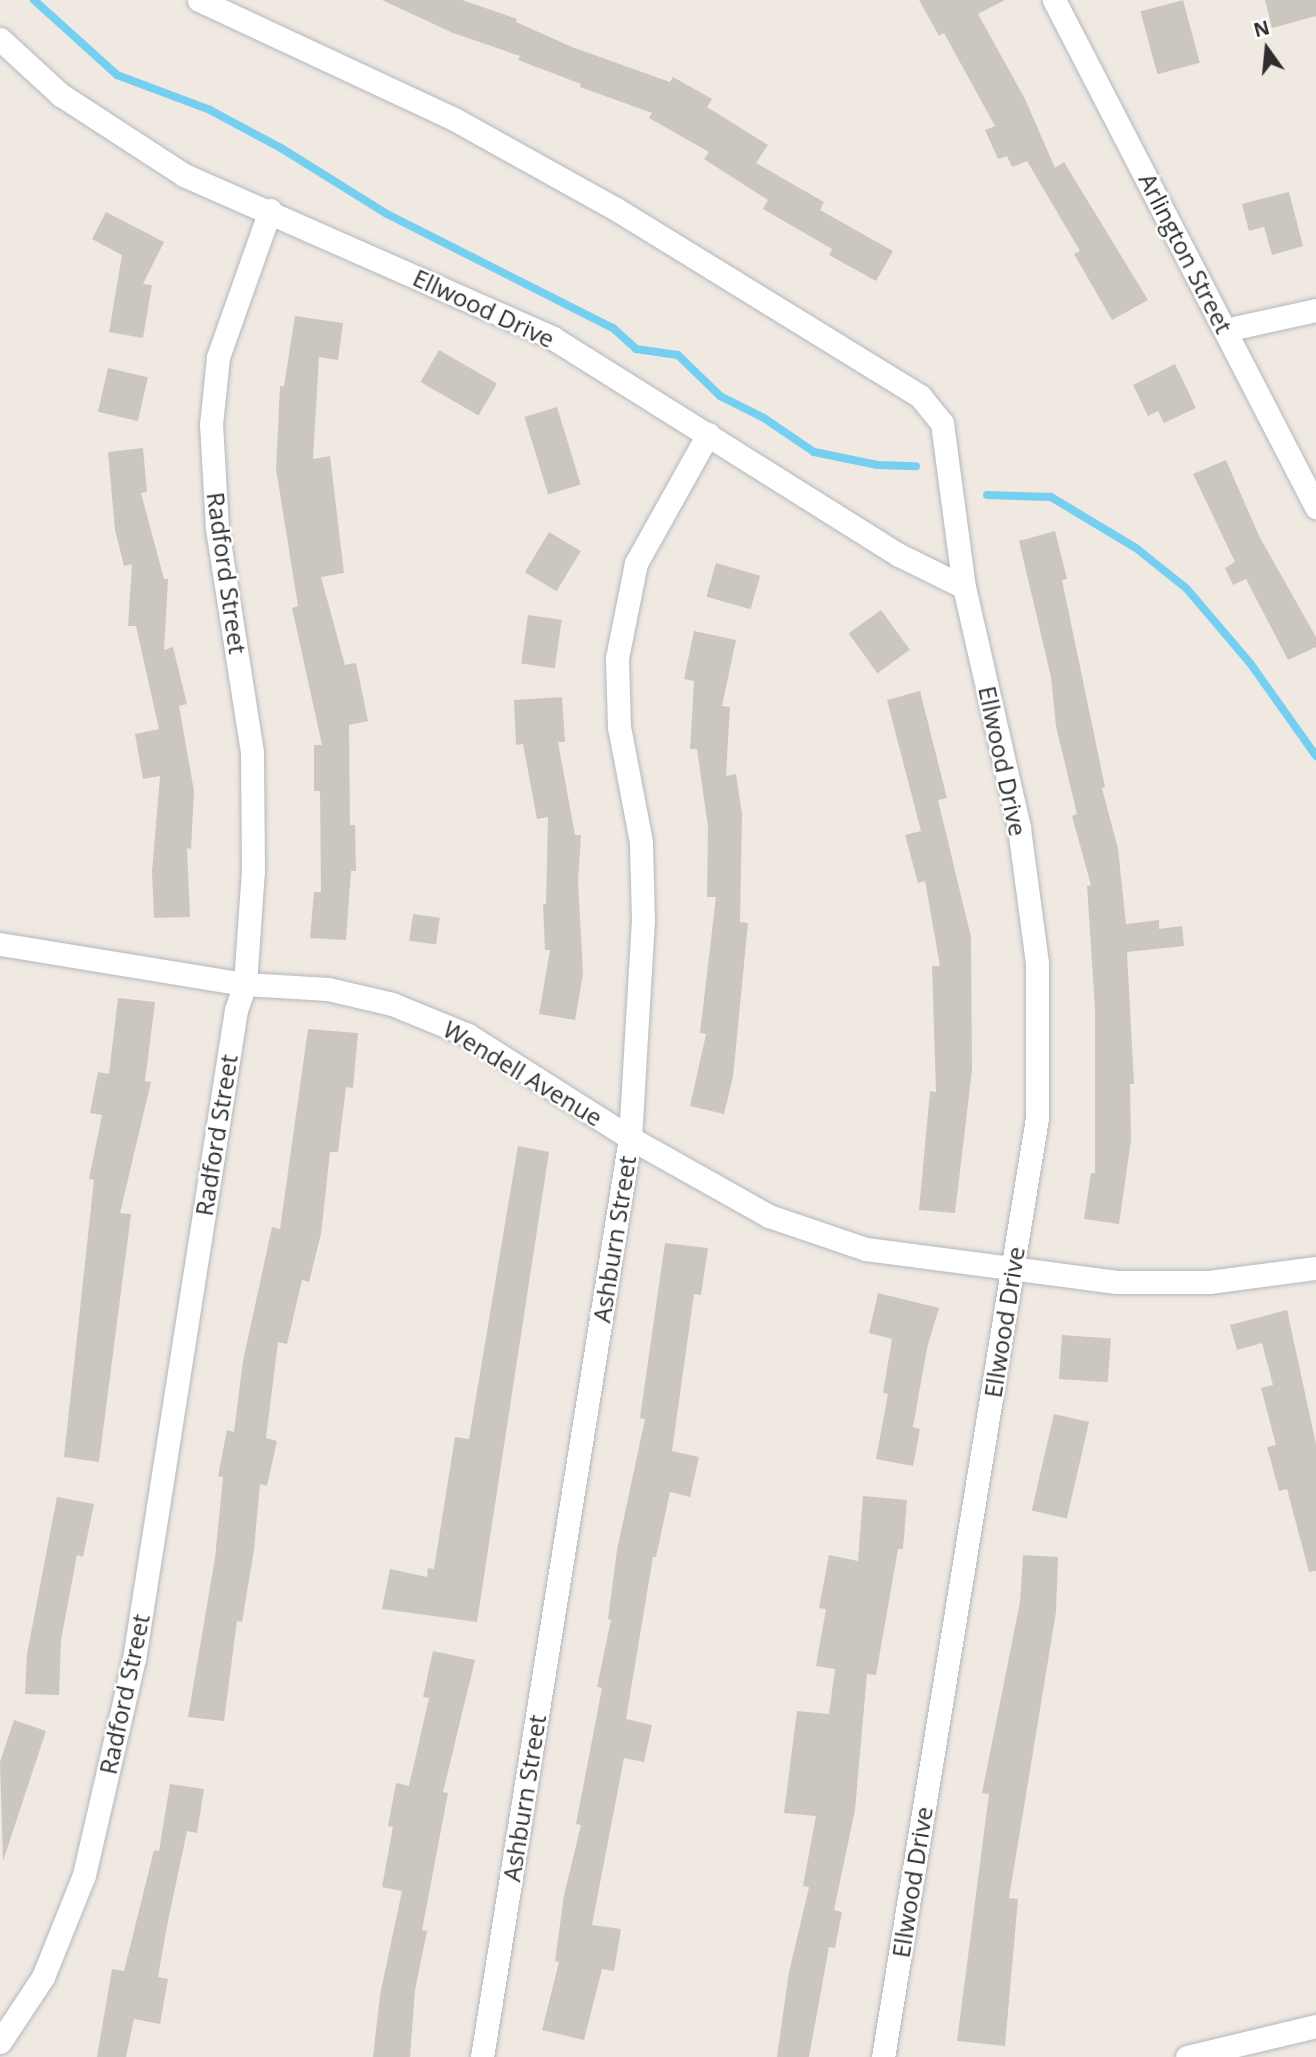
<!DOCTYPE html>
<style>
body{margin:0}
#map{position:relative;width:1316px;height:2057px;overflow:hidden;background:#efe9e1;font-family:"Open Sans",sans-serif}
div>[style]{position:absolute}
.stream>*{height:8px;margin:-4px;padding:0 4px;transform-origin:4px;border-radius:4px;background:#75cff0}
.building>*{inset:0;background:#cbc7bf;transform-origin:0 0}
.roads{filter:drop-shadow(0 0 2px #b4b7c1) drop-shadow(0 0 2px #b4b7c1)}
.minor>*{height:23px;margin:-11.5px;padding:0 11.5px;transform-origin:11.5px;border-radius:11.5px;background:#fff}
span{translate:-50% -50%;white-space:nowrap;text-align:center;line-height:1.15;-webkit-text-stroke:5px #fff;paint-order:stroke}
.street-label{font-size:24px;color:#2e2e2e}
.north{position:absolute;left:1232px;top:14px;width:70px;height:70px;-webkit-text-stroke:5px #fff;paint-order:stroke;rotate:345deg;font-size:19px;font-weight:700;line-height:28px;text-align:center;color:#2e2e2e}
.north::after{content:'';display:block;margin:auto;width:24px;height:32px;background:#2e2e2e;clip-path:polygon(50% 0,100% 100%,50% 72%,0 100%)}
</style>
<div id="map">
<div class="stream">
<i style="left:34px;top:0;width:112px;rotate:42.1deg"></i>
<i style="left:117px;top:75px;width:99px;rotate:20.6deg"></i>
<i style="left:210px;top:110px;width:81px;rotate:28.2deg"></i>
<i style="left:281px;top:148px;width:125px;rotate:31.9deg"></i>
<i style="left:387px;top:214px;width:253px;rotate:26.8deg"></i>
<i style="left:613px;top:328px;width:31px;rotate:42deg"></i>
<i style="left:636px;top:349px;width:42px;rotate:8.1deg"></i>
<i style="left:678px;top:355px;width:59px;rotate:44.3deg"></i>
<i style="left:720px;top:396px;width:49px;rotate:26.6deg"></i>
<i style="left:764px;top:418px;width:60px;rotate:34.2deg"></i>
<i style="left:814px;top:452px;width:65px;rotate:11.5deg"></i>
<i style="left:878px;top:465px;width:38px;rotate:2deg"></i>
<i style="left:987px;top:495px;width:64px;rotate:1.8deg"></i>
<i style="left:1051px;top:497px;width:99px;rotate:31deg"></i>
<i style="left:1136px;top:548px;width:65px;rotate:38.8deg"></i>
<i style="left:1187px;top:589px;width:97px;rotate:49.6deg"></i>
<i style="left:1250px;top:663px;width:114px;rotate:54.6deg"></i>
</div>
<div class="building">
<i style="clip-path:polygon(382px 0,462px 0,517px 19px,516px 22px,572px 47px,670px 82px,673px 77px,712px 99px,707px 107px,768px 145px,756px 163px,824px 202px,820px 210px,893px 251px,876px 281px,829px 255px,832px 249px,763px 209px,768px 200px,704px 159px,709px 152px,649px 118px,652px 113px,580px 87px,581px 84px,518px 60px,520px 56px,453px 33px)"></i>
<i style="clip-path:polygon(919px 0,1005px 0,978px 14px,1025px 99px,1055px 168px,1064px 162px,1148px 300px,1112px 320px,1074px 254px,1080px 251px,1027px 161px,1012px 167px,1007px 156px,998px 159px,985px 130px,995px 126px,944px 33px,939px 36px)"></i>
<i style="left:1183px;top:0;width:65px;height:44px;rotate:75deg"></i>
<i style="clip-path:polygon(1265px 0,1316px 0,1316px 16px,1272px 28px)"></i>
<i style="clip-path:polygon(1289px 192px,1303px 246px,1272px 255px,1264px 227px,1249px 231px,1242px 204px)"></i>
<i style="clip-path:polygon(106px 212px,164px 242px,143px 284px,152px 285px,143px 338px,109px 332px,122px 255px,92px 239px)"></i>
<i style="clip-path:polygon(295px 316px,343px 323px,338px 360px,319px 357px,313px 459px,330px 456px,344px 573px,321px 577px,345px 665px,356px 663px,368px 721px,349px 725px,350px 825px,355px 825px,356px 871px,351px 871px,346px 940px,310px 938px,314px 892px,321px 892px,320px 791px,314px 791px,314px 745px,322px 745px,292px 608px,298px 606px,276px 469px,280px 386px,284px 386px)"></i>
<i style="left:439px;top:350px;width:67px;height:37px;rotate:30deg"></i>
<i style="clip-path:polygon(1175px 364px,1196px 408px,1164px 423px,1158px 411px,1148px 416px,1133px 385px)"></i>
<i style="left:108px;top:368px;width:41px;height:45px;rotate:13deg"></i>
<i style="left:557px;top:407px;width:81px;height:34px;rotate:73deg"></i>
<i style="clip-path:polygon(143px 448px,147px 492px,141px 493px,164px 579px,168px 579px,164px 650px,173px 647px,187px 704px,179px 706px,194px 791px,191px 849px,187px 848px,190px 917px,154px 918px,152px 872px,160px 776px,143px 779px,135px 734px,159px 729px,136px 626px,128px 626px,132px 564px,124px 566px,115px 530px,108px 452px)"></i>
<i style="clip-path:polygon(1226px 460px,1259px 536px,1316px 637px,1316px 647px,1288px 660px,1246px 579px,1233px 585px,1225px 568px,1235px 562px,1193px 474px)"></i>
<i style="clip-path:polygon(1055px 531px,1067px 579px,1062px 580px,1105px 787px,1102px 788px,1118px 849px,1126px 924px,1159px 920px,1159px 929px,1182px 926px,1184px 946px,1127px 952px,1134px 1084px,1130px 1084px,1131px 1140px,1119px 1224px,1084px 1219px,1091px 1173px,1095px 1173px,1095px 1008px,1087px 886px,1091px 885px,1072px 816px,1077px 814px,1056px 726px,1051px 677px,1019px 541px)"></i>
<i style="left:549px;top:532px;width:37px;height:47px;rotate:31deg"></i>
<i style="left:716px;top:563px;width:46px;height:35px;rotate:16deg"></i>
<i style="left:881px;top:610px;width:49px;height:40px;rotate:54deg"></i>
<i style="left:528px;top:615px;width:34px;height:49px;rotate:8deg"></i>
<i style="clip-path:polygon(694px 631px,736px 640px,722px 706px,730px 707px,726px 776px,736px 774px,742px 814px,740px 922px,748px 923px,733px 1077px,724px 1114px,690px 1106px,706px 1034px,700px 1033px,716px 897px,707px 897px,708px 827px,697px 749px,690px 749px,694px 681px,684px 679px)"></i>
<i style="clip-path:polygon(920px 691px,947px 798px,938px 800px,971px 937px,972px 1070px,955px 1213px,919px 1210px,930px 1091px,936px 1092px,932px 966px,940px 966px,925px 881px,918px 883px,905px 835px,921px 831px,887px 700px)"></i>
<i style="clip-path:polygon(562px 697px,565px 742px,558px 742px,575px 835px,581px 835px,578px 881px,583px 974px,575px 1020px,539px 1014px,550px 950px,545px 950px,543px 904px,546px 904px,548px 817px,537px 819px,523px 744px,516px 745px,514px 700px)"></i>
<i style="left:413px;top:914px;width:27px;height:27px;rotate:8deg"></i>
<i style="clip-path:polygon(118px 998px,155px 1002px,145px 1081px,151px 1082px,120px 1213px,131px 1214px,99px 1462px,64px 1457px,94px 1180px,89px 1179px,102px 1115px,90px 1113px,98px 1072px,109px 1074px)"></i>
<i style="clip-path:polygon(308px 1029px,358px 1033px,353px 1088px,346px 1087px,338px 1152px,330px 1152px,321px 1234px,309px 1282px,302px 1280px,287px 1344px,278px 1342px,266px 1438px,277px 1441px,267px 1486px,260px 1484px,254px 1550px,242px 1622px,237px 1621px,224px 1721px,188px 1717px,215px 1558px,223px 1477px,218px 1476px,227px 1430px,234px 1432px,243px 1361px,272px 1227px,280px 1229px)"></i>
<i style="clip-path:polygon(518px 1146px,549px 1152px,477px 1622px,382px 1609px,390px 1569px,427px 1577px,428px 1568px,434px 1569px,455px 1437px,469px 1439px)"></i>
<i style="clip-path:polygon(665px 1243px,708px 1248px,701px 1295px,694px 1294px,672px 1451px,699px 1457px,690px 1497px,670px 1492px,656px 1557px,653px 1557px,626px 1719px,652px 1725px,644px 1762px,624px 1758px,592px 1925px,621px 1929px,614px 1971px,602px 1969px,584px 2040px,542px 2030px,559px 1962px,555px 1961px,564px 1895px,581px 1825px,576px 1824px,602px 1688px,597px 1687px,611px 1620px,608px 1619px,617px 1550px,645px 1419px,640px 1418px)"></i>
<i style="clip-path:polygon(878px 1293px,939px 1308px,927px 1348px,913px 1427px,920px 1429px,913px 1466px,876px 1459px,888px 1394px,883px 1393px,892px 1339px,869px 1333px)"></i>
<i style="clip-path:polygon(1287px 1310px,1316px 1444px,1316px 1571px,1309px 1572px,1287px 1489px,1279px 1491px,1267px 1447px,1276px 1445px,1261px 1388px,1273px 1385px,1262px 1343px,1237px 1350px,1230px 1325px)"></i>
<i style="left:1062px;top:1335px;width:49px;height:44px;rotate:4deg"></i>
<i style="left:1054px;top:1414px;width:36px;height:99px;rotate:13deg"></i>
<i style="clip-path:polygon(863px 1496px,907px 1500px,903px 1549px,898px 1549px,876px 1675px,867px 1674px,855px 1810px,834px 1910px,842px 1912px,835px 1948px,829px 1947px,809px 2057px,777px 2057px,789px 1972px,809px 1887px,803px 1886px,816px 1816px,784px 1813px,797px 1711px,829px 1714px,835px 1669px,816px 1666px,826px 1609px,819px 1608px,829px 1555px,858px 1561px)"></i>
<i style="clip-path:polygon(57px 1497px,94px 1504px,83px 1557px,77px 1555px,61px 1640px,59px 1695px,25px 1694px,27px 1654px)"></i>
<i style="clip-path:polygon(1023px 1555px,1058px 1557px,1056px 1612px,1009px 1898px,1018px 1899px,1005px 2046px,957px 2041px,989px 1794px,982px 1793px,1020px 1602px)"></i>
<i style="clip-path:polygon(433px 1651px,475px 1660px,443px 1792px,448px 1793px,422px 1930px,427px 1931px,415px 1990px,410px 2057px,373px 2057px,380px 1995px,402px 1891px,382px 1887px,393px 1827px,388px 1826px,396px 1783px,409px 1786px,429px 1698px,423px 1697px)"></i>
<i style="clip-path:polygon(14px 1720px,46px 1731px,3px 1861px,0 1762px)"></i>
<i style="clip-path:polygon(170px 1784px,204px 1789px,197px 1833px,187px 1831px,167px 1926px,158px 1977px,168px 1979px,160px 2024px,134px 2019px,126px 2057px,97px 2057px,112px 1969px,124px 1971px,154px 1850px,159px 1851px)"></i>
</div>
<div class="roads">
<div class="minor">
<i style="left:199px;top:0;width:281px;rotate:25deg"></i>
<i style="left:454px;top:119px;width:185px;rotate:29.1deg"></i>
<i style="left:616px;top:209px;width:357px;rotate:31.6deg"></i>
<i style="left:920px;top:396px;width:35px;rotate:51deg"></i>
<i style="left:942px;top:423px;width:165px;rotate:82.4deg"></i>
<i style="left:1054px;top:0;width:571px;rotate:62.67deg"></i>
<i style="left:0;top:39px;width:83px;rotate:42.6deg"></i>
<i style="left:61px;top:95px;width:147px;rotate:33deg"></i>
<i style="left:184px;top:175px;width:403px;rotate:23.8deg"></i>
<i style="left:553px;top:338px;width:408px;rotate:32.1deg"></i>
<i style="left:899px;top:555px;width:72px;rotate:26.2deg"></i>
<i style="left:964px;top:587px;width:247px;rotate:77.1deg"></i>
<i style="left:1019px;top:828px;width:136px;rotate:82.4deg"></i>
<i style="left:1037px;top:963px;width:155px;rotate:90deg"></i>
<i style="left:1037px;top:1118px;width:952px;rotate:99.31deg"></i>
<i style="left:1225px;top:330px;width:93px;rotate:-12.4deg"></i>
<i style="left:0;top:944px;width:248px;rotate:9.3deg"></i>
<i style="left:245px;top:984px;width:83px;rotate:3.4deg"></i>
<i style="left:328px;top:989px;width:66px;rotate:13.2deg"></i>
<i style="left:392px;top:1004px;width:82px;rotate:22.2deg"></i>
<i style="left:468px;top:1035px;width:192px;rotate:32.4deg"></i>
<i style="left:630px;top:1138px;width:159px;rotate:29.3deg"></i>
<i style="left:769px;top:1216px;width:102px;rotate:18.8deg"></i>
<i style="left:866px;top:1249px;width:253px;rotate:7.5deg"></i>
<i style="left:1117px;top:1282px;width:92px"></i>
<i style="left:1209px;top:1282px;width:108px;rotate:-7.5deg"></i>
<i style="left:0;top:2042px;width:78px;rotate:-56.5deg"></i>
<i style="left:43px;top:1977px;width:110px;rotate:-68.1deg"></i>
<i style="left:84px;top:1875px;width:222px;rotate:-77deg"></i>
<i style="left:134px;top:1659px;width:657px;rotate:-81.07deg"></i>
<i style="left:236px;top:1010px;width:28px;rotate:-71deg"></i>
<i style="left:245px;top:984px;width:113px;rotate:-86deg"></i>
<i style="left:253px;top:871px;width:119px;rotate:-90.5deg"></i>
<i style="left:252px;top:752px;width:227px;rotate:-98.9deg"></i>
<i style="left:217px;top:528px;width:103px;rotate:-93.3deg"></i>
<i style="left:211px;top:425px;width:68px;rotate:-84.1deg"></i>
<i style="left:218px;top:357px;width:156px;rotate:-70.5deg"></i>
<i style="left:482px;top:2057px;width:931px;rotate:-80.85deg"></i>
<i style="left:630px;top:1138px;width:217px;rotate:-86.6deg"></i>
<i style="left:643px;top:921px;width:79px;rotate:-91.5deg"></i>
<i style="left:641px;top:842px;width:117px;rotate:-100.8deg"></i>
<i style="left:619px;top:727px;width:69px;rotate:-91.7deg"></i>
<i style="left:617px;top:658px;width:97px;rotate:-78.7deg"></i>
<i style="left:636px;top:563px;width:148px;rotate:-60.8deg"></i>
<i style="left:1187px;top:2057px;width:133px;rotate:-13.5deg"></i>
</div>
</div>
<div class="street-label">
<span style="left:1186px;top:253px;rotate:63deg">Arlington Street</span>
<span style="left:484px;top:308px;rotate:25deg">Ellwood Drive</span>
<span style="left:227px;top:573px;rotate:82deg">Radford Street</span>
<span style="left:1003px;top:761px;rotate:78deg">Ellwood Drive</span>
<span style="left:523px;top:1073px;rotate:31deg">Wendell Avenue</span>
<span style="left:216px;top:1135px;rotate:-81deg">Radford Street</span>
<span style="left:614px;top:1239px;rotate:-81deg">Ashburn Street</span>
<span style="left:1004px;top:1322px;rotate:-81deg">Ellwood Drive</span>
<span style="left:124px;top:1694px;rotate:-78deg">Radford Street</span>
<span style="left:524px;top:1798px;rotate:-81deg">Ashburn Street</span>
<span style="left:912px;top:1882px;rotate:-81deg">Ellwood Drive</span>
</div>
<div class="north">N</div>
</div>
